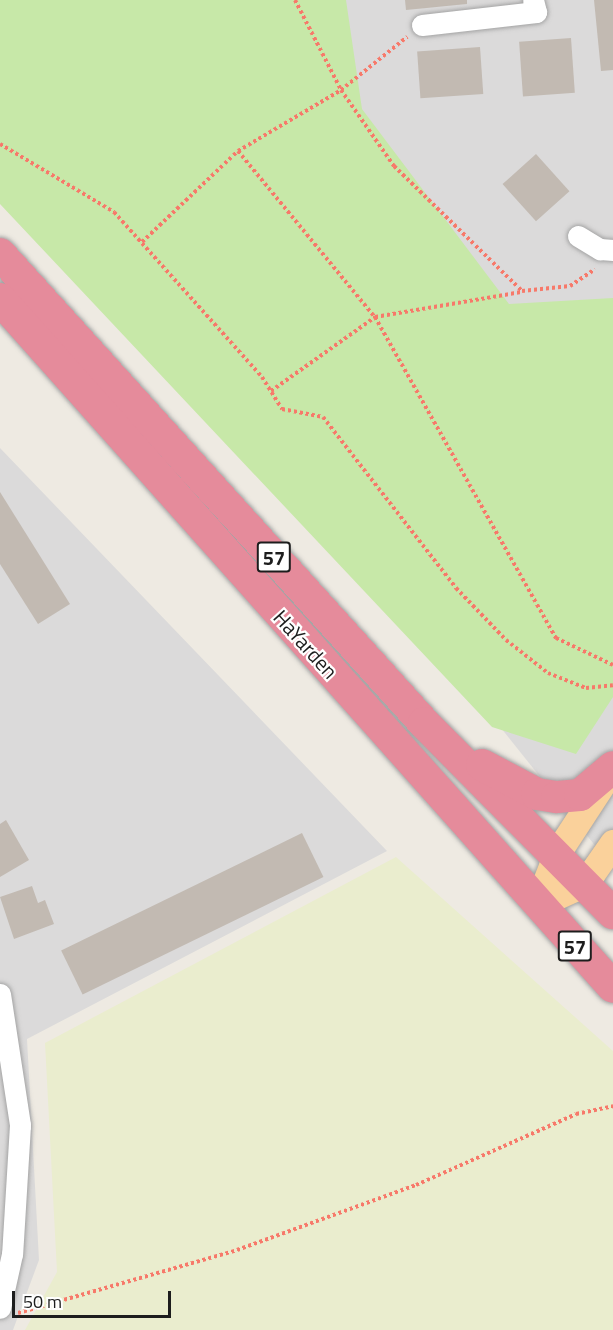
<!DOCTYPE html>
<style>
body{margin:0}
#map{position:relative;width:613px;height:1330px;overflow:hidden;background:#eeeae2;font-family:"Titillium Web",sans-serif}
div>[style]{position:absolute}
.residential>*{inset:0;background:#dbdada}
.farmland>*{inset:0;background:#eaedce}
.grass>*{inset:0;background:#c7e8a8}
.building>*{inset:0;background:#c2bab2;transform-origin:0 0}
.path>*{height:4px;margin-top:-2px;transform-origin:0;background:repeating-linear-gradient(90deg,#f7796a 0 3px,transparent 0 6px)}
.roads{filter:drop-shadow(0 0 2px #a4a4a4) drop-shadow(0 0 2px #a4a4a4)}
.minor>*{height:21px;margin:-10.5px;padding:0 10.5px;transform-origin:10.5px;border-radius:10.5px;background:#fff}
.major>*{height:27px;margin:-13.5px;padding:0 13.5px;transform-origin:13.5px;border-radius:13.5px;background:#fad19b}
.highway>*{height:32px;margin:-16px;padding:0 16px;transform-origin:16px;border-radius:16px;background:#e58b9b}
span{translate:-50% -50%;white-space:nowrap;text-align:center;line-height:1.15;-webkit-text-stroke:4.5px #fff;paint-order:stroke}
.shield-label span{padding:2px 4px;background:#fff;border:2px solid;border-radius:4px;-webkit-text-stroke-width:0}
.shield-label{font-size:20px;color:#1d1d1d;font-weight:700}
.street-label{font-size:21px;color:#1d1d1d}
.scale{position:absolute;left:12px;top:1291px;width:159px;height:27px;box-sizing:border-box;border:3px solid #1d1d1d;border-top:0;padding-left:8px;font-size:18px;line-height:21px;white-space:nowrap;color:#1d1d1d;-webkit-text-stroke:4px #fff;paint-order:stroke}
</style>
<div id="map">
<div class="residential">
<i style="clip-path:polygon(0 0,613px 0,613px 868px,0 102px)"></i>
<i style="clip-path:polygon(0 448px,387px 851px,27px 1039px,39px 1260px,13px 1330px,0 1330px)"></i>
</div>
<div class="farmland">
<i style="clip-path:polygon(396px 857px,613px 1051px,613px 1330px,25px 1330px,57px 1272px,45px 1043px)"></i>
</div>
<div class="grass">
<i style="clip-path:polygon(0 0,346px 0,362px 109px,509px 304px,613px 298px,613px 697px,576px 754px,492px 727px,0 204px)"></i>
</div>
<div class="building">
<i style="clip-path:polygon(405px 0,467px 0,467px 4px,406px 10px)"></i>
<i style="clip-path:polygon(594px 0,613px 0,613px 70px,601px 71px)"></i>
<i style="left:571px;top:38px;width:55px;height:52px;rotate:86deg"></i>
<i style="left:480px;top:47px;width:47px;height:63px;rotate:86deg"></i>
<i style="left:536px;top:154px;width:50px;height:45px;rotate:48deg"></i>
<i style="clip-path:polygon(0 492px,70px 604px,38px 624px,0 564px)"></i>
<i style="clip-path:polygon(6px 820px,29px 860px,0 877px,0 824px)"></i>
<i style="left:302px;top:833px;width:49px;height:268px;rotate:64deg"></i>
<i style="clip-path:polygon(32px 886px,38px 903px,45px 900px,54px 924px,14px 939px,0 897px)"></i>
</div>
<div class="path">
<i style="left:295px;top:0;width:101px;rotate:62.9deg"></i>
<i style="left:341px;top:90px;width:93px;rotate:55.1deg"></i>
<i style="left:394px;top:166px;width:179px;rotate:44.3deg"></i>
<i style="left:522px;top:291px;width:48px;rotate:-5.9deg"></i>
<i style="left:570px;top:286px;width:30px;rotate:-34deg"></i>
<i style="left:0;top:144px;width:133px;rotate:30.8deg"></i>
<i style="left:114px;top:212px;width:222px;rotate:48.1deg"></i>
<i style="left:262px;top:377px;width:38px;rotate:58deg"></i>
<i style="left:282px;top:409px;width:42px;rotate:11deg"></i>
<i style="left:323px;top:417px;width:217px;rotate:52.1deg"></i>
<i style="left:456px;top:588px;width:72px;rotate:46.1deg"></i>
<i style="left:506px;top:640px;width:53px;rotate:38.2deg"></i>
<i style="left:548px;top:673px;width:41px;rotate:21.5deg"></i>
<i style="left:586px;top:688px;width:27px;rotate:-6deg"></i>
<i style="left:238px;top:151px;width:215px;rotate:50.5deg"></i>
<i style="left:375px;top:317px;width:369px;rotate:60.6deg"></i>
<i style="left:556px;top:638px;width:63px;rotate:25.3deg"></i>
<i style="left:142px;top:242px;width:132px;rotate:-43.5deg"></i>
<i style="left:238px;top:151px;width:120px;rotate:-30.6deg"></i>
<i style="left:341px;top:90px;width:85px;rotate:-38.8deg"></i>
<i style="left:271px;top:391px;width:128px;rotate:-35.4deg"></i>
<i style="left:375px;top:317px;width:148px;rotate:-9.7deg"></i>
<i style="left:18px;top:1313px;width:228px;rotate:-16deg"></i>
<i style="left:237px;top:1250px;width:190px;rotate:-20deg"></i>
<i style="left:416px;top:1185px;width:175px;rotate:-23.9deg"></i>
<i style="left:576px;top:1114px;width:38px;rotate:-12deg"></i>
</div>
<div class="roads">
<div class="minor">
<i style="left:422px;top:25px;width:115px;rotate:-6.5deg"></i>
<i style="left:536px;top:12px;width:12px;rotate:-104deg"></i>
<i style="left:578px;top:236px;width:26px;rotate:31deg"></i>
<i style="left:600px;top:249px;width:13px;rotate:4deg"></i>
<i style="left:0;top:994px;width:133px;rotate:81.3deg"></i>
<i style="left:20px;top:1125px;width:129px;rotate:93.5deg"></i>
<i style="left:12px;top:1254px;width:55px;rotate:102.5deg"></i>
</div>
<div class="major">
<i style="left:537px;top:905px;width:56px;rotate:-69deg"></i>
<i style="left:557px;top:853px;width:90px;rotate:-56.8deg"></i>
<i style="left:537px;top:905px;width:53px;rotate:-24.6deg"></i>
<i style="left:585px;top:883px;width:49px;rotate:-55deg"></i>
</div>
<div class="highway">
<i style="left:0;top:254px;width:632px;rotate:47.88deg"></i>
<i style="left:424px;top:723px;width:268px;rotate:45.2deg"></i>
<i style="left:0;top:299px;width:921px;rotate:48.3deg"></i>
<i style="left:482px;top:765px;width:62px;rotate:27.8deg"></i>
<i style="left:537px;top:794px;width:20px;rotate:9deg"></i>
<i style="left:557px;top:797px;width:23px;rotate:-5deg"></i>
<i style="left:580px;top:795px;width:43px;rotate:-40.3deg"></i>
</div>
</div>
<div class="shield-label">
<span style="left:274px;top:557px">57</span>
<span style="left:575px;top:946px">57</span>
</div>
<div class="street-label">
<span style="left:306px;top:644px;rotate:48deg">HaYarden</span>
</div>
<div class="scale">50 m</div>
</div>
